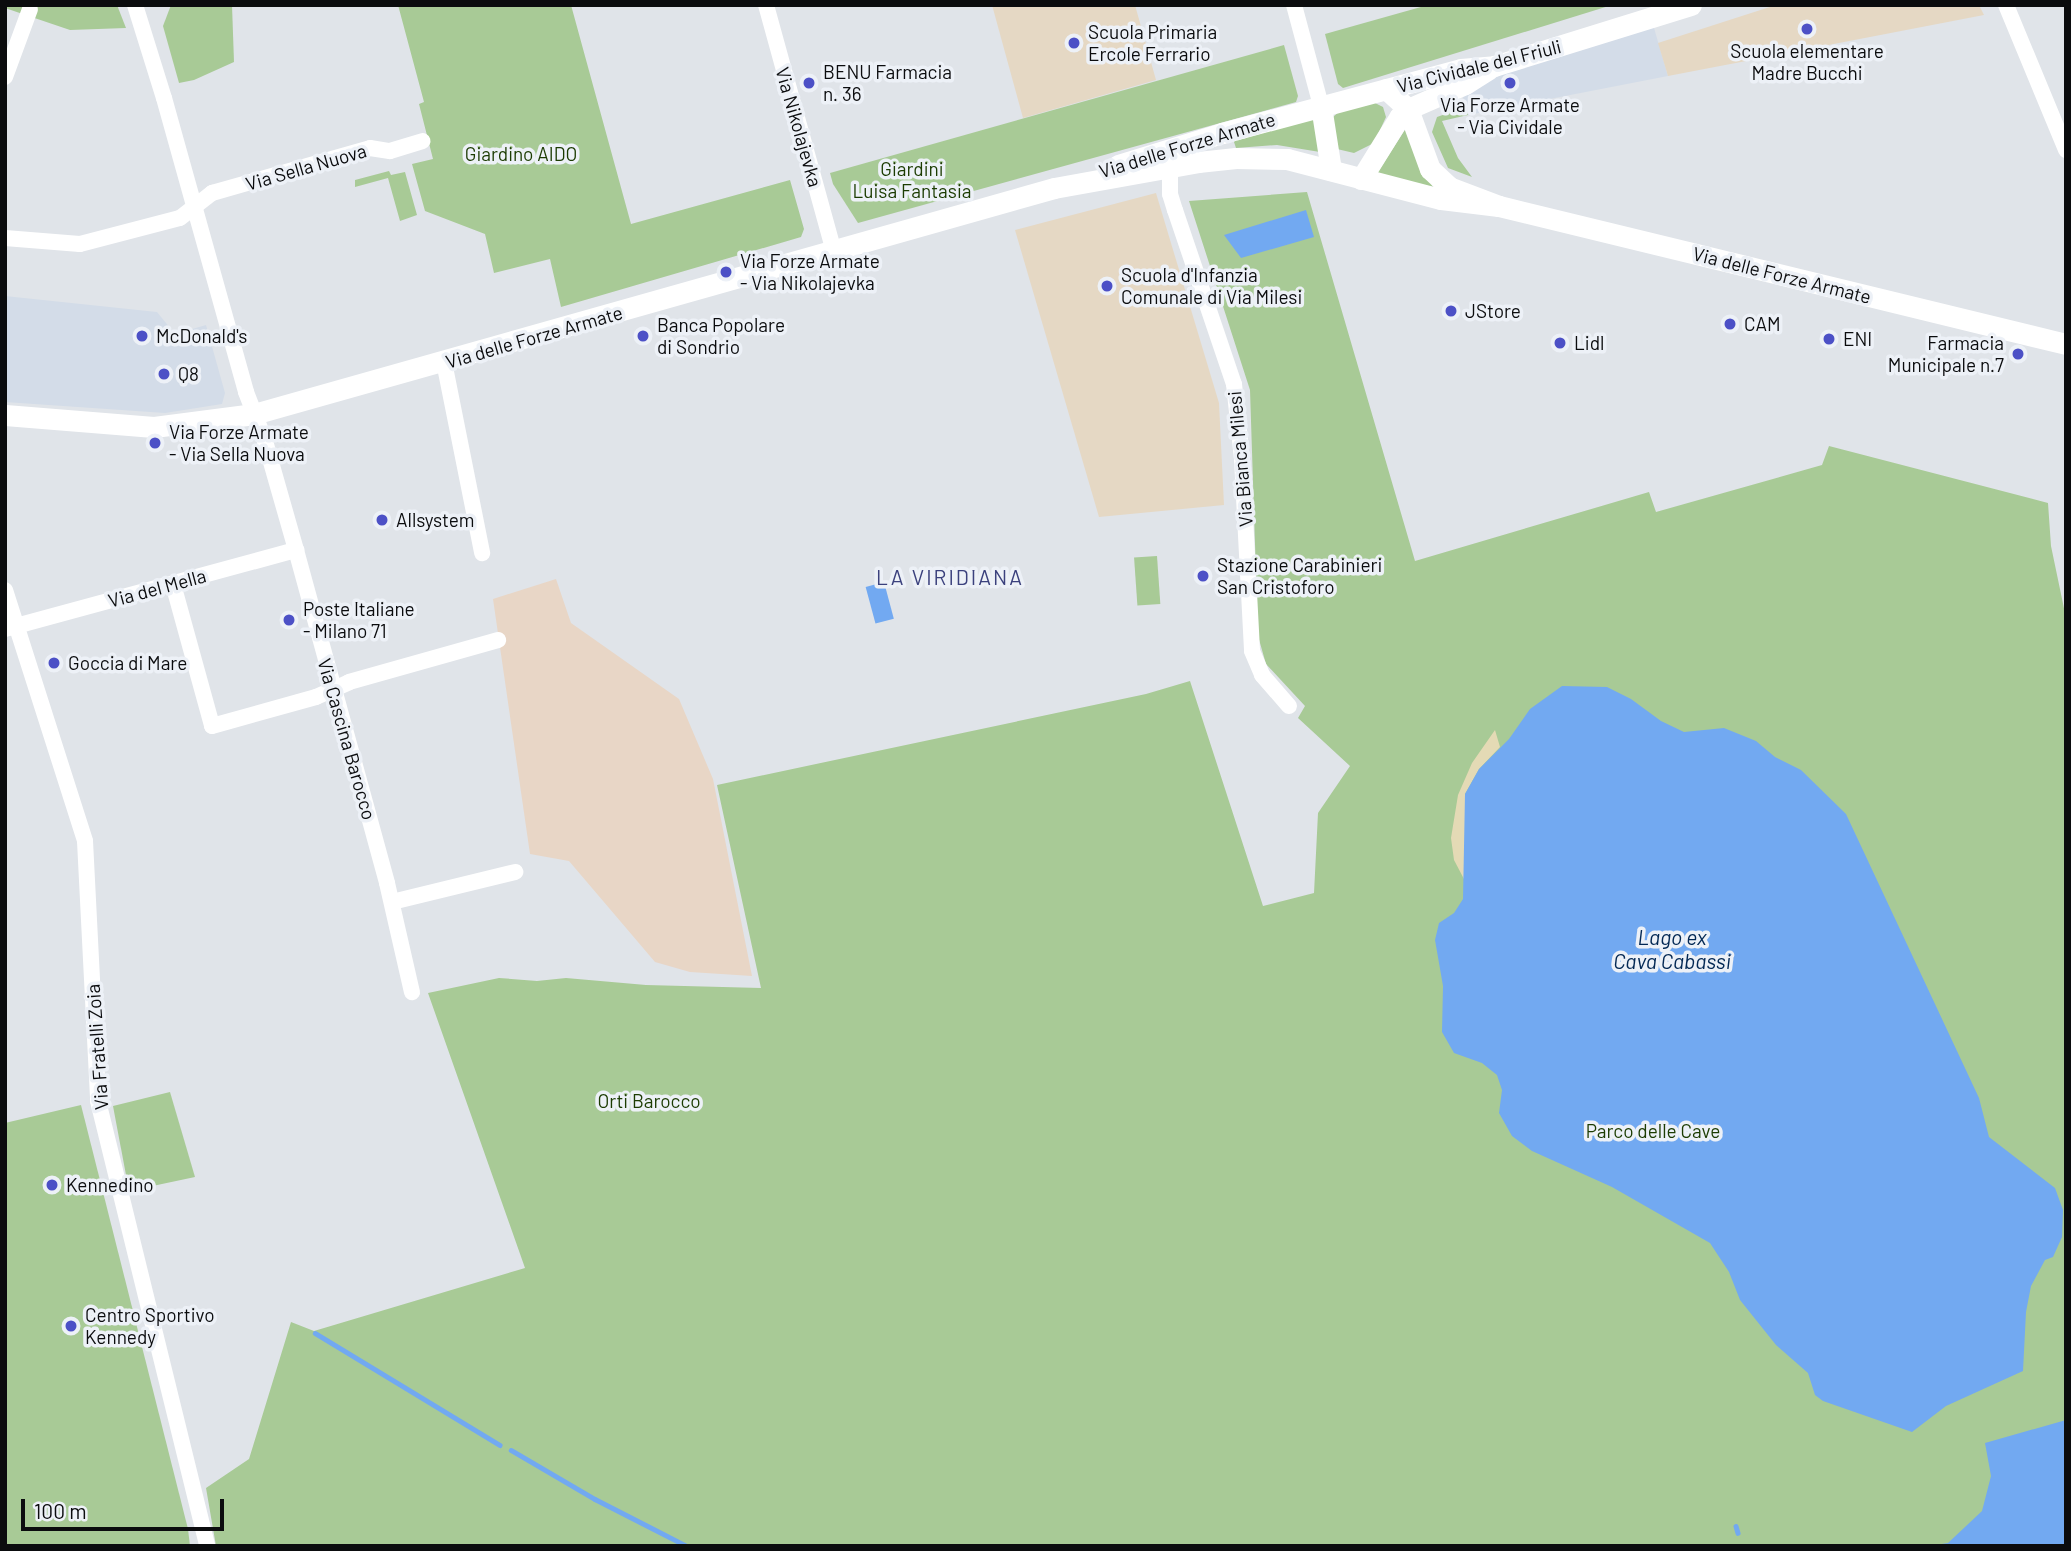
<!DOCTYPE html>
<style>
body{margin:0}
#map{position:relative;width:2071px;height:1551px;overflow:hidden;background:#e0e4e9;font-family:Barlow,sans-serif}
div>[style]{position:absolute}
.built>*{inset:0;background:#d3dce8}
.industrial>*{inset:0;background:#e8d6c6}
.education>*{inset:0;background:#e5d8c4}
.green>*{inset:0;background:#a8ca96;transform-origin:0 0}
.sand>*{inset:0;background:#e4dab5}
.water>*{inset:0;background:#72a9f1;transform-origin:0 0}
.stream>*{height:4.5px;margin:-2.25px;padding:0 2.25px;transform-origin:2.25px;border-radius:2.25px;background:#72a9f1}
.street>*{height:16px;margin:-8px;padding:0 8px;transform-origin:8px;border-radius:8px;background:#fff}
.secondary>*{height:21px;margin:-10.5px;padding:0 10.5px;transform-origin:10.5px;border-radius:10.5px;background:#fff}
.dots>*{width:19px;height:19px;translate:-50% -50%;box-sizing:border-box;border:4px solid #edf1f7;border-radius:50%}
span{translate:-50% -50%;white-space:nowrap;text-align:center;line-height:1.15;-webkit-text-stroke:7px #edf1f7;paint-order:stroke}
.poi-label{font-size:19px;color:#0b0c0e}
.left{translate:0 -50%;text-align:left}
.right{translate:-100% -50%;text-align:right}
.street-label{font-size:19px;color:#0b0c0e}
.park-label{font-size:19px;color:#1c3c02}
.neighbourhood-label{font-size:21px;color:#3b417d;letter-spacing:2px}
.water-label{font-size:21px;color:#032854;font-style:italic}
.frame{position:absolute;inset:0;border:7px solid #0b0c0e;pointer-events:none}
.scale{position:absolute;left:21px;top:1499px;width:203px;height:32px;box-sizing:border-box;border:4px solid #0b0c0e;border-top:0;padding-left:9px;font-size:21px;line-height:24px;white-space:nowrap;color:#0b0c0e;-webkit-text-stroke:5px #edf1f7;paint-order:stroke}
</style>
<div id="map">
<div class="built">
<i style="clip-path:polygon(1652px 21px,1668px 76px,1468px 115px,1460px 86px)"></i>
<i style="clip-path:polygon(5px 296px,157px 312px,175px 334px,206px 325px,225px 393px,222px 404px,165px 413px,5px 402px)"></i>
</div>
<div class="industrial">
<i style="clip-path:polygon(556px 579px,571px 623px,679px 699px,713px 779px,752px 976px,690px 972px,655px 962px,569px 861px,530px 854px,493px 599px)"></i>
</div>
<div class="education">
<i style="clip-path:polygon(992px 5px,1135px 5px,1156px 80px,1023px 118px)"></i>
<i style="clip-path:polygon(1776px 5px,1979px 5px,1984px 15px,1668px 76px,1658px 43px)"></i>
<i style="clip-path:polygon(1156px 193px,1219px 403px,1224px 505px,1099px 517px,1015px 230px)"></i>
</div>
<div class="green">
<i style="clip-path:polygon(5px 5px,117px 5px,126px 28px,70px 30px,5px 8px)"></i>
<i style="clip-path:polygon(171px 5px,232px 5px,234px 62px,194px 80px,179px 83px,163px 26px)"></i>
<i style="clip-path:polygon(398px 5px,571px 5px,631px 224px,790px 180px,804px 229px,801px 237px,561px 307px,550px 259px,494px 273px,485px 234px,425px 211px,412px 164px,433px 159px,419px 104px,424px 102px)"></i>
<i style="clip-path:polygon(1428px 5px,1612px 5px,1343px 88px,1338px 84px,1325px 34px)"></i>
<i style="clip-path:polygon(1284px 45px,1298px 96px,1296px 102px,858px 223px,833px 184px,830px 173px)"></i>
<i style="clip-path:polygon(1373px 102px,1383px 107px,1386px 117px,1374px 143px,1354px 153px,1337px 149px,1333px 117px,1342px 109px)"></i>
<i style="clip-path:polygon(1465px 107px,1468px 115px,1442px 121px,1458px 158px,1472px 177px,1448px 168px,1432px 132px,1437px 117px)"></i>
<i style="clip-path:polygon(1317px 118px,1320px 152px,1277px 145px,1236px 148px,1233px 139px)"></i>
<i style="clip-path:polygon(1406px 128px,1418px 159px,1433px 187px,1376px 175px)"></i>
<i style="clip-path:polygon(389px 171px,391px 175px,405px 172px,417px 215px,400px 221px,388px 178px,355px 187px,355px 180px)"></i>
<i style="clip-path:polygon(1307px 192px,1415px 561px,1649px 492px,1656px 512px,1822px 465px,1829px 446px,2048px 503px,2051px 546px,2066px 618px,2066px 1546px,216px 1546px,206px 1488px,249px 1459px,291px 1322px,314px 1331px,525px 1268px,428px 993px,499px 978px,537px 981px,566px 978px,646px 985px,761px 988px,717px 785px,1146px 694px,1190px 681px,1263px 906px,1314px 893px,1318px 813px,1350px 766px,1298px 718px,1305px 706px,1266px 664px,1258px 636px,1250px 390px,1189px 201px)"></i>
<i style="left:1157px;top:556px;width:48px;height:23px;rotate:86deg"></i>
<i style="clip-path:polygon(170px 1092px,195px 1177px,129px 1191px,113px 1106px)"></i>
<i style="clip-path:polygon(81px 1105px,188px 1529px,190px 1546px,5px 1546px,5px 1123px)"></i>
</div>
<div class="sand">
<i style="clip-path:polygon(1495px 730px,1500px 747px,1479px 769px,1465px 794px,1465px 881px,1454px 860px,1451px 838px,1458px 795px,1472px 763px)"></i>
</div>
<div class="water">
<i style="clip-path:polygon(1306px 210px,1314px 237px,1241px 258px,1224px 235px)"></i>
<i style="left:884px;top:582px;width:38px;height:19px;rotate:75deg"></i>
<i style="clip-path:polygon(1562px 686px,1607px 687px,1631px 699px,1661px 721px,1684px 732px,1724px 728px,1756px 741px,1775px 757px,1801px 770px,1846px 814px,1979px 1098px,1989px 1137px,2055px 1188px,2063px 1210px,2062px 1237px,2053px 1257px,2045px 1260px,2031px 1286px,2026px 1312px,2023px 1371px,1946px 1406px,1912px 1432px,1823px 1401px,1815px 1395px,1808px 1373px,1776px 1345px,1740px 1300px,1729px 1272px,1710px 1243px,1612px 1187px,1532px 1151px,1512px 1136px,1499px 1113px,1502px 1090px,1497px 1075px,1482px 1063px,1454px 1053px,1442px 1032px,1443px 986px,1435px 940px,1439px 923px,1454px 913px,1463px 899px,1465px 794px,1479px 769px,1509px 739px,1530px 709px)"></i>
<i style="clip-path:polygon(2066px 1420px,2066px 1546px,1929px 1546px,1948px 1543px,1982px 1511px,1991px 1476px,1985px 1443px)"></i>
</div>
<div class="stream">
<i style="left:315px;top:1333px;width:216px;rotate:31.2deg"></i>
<i style="left:511px;top:1450px;width:97px;rotate:30.3deg"></i>
<i style="left:595px;top:1499px;width:103px;rotate:27.1deg"></i>
<i style="left:1736px;top:1526px;width:7px;rotate:74deg"></i>
</div>
<div class="street">
<i style="left:135px;top:5px;width:97px;rotate:72.7deg"></i>
<i style="left:164px;top:98px;width:305px;rotate:74.4deg"></i>
<i style="left:246px;top:392px;width:53px;rotate:68.8deg"></i>
<i style="left:265px;top:441px;width:113px;rotate:74.1deg"></i>
<i style="left:296px;top:550px;width:345px;rotate:74.7deg"></i>
<i style="left:387px;top:883px;width:112px;rotate:77.1deg"></i>
<i style="left:766px;top:5px;width:253px;rotate:74.6deg"></i>
<i style="left:1294px;top:5px;width:105px;rotate:75deg"></i>
<i style="left:2006px;top:5px;width:157px;rotate:67.5deg"></i>
<i style="left:5px;top:77px;width:72px;rotate:-69.8deg"></i>
<i style="left:1170px;top:166px;width:28px;rotate:90deg"></i>
<i style="left:1170px;top:194px;width:17px;rotate:73deg"></i>
<i style="left:1175px;top:210px;width:184px;rotate:71.3deg"></i>
<i style="left:1234px;top:384px;width:75px;rotate:83.9deg"></i>
<i style="left:1242px;top:459px;width:192px;rotate:87deg"></i>
<i style="left:1252px;top:651px;width:26px;rotate:67deg"></i>
<i style="left:1262px;top:675px;width:41px;rotate:48.9deg"></i>
<i style="left:5px;top:238px;width:75px;rotate:4.6deg"></i>
<i style="left:80px;top:244px;width:103px;rotate:-14.6deg"></i>
<i style="left:180px;top:218px;width:41px;rotate:-38deg"></i>
<i style="left:212px;top:193px;width:164px;rotate:-15.9deg"></i>
<i style="left:370px;top:148px;width:20px;rotate:9deg"></i>
<i style="left:390px;top:151px;width:34px;rotate:-17deg"></i>
<i style="left:444px;top:362px;width:195px;rotate:78.7deg"></i>
<i style="left:173px;top:584px;width:147px;rotate:74.6deg"></i>
<i style="left:212px;top:726px;width:108px;rotate:-15.6deg"></i>
<i style="left:316px;top:697px;width:36px;rotate:-24deg"></i>
<i style="left:349px;top:682px;width:155px;rotate:-15.7deg"></i>
<i style="left:5px;top:590px;width:263px;rotate:72.3deg"></i>
<i style="left:85px;top:841px;width:260px;rotate:87.1deg"></i>
<i style="left:98px;top:1101px;width:458px;rotate:76.2deg"></i>
<i style="left:5px;top:629px;width:302px;rotate:-15.2deg"></i>
<i style="left:392px;top:902px;width:127px;rotate:-13.7deg"></i>
</div>
<div class="secondary">
<i style="left:1386px;top:89px;width:30px;rotate:42deg"></i>
<i style="left:1408px;top:109px;width:64px;rotate:69.9deg"></i>
<i style="left:1430px;top:169px;width:26px;rotate:43deg"></i>
<i style="left:1449px;top:187px;width:53px;rotate:20.8deg"></i>
<i style="left:1499px;top:206px;width:584px;rotate:13.68deg"></i>
<i style="left:1321px;top:106px;width:65px;rotate:81.1deg"></i>
<i style="left:1118px;top:165px;width:109px;rotate:-17.1deg"></i>
<i style="left:1222px;top:133px;width:247px;rotate:-15deg"></i>
<i style="left:1461px;top:69px;width:33px;rotate:-5deg"></i>
<i style="left:1494px;top:66px;width:206px;rotate:-17.2deg"></i>
<i style="left:1361px;top:179px;width:74px;rotate:-58.2deg"></i>
<i style="left:1400px;top:116px;width:11px;rotate:-41deg"></i>
<i style="left:1408px;top:109px;width:62px;rotate:-23.7deg"></i>
<i style="left:1465px;top:84px;width:28px;rotate:-32deg"></i>
<i style="left:5px;top:415px;width:149px;rotate:4.6deg"></i>
<i style="left:154px;top:427px;width:101px;rotate:-7.4deg"></i>
<i style="left:254px;top:414px;width:831px;rotate:-15.77deg"></i>
<i style="left:1054px;top:188px;width:146px;rotate:-10.2deg"></i>
<i style="left:1198px;top:162px;width:38px;rotate:-6deg"></i>
<i style="left:1236px;top:158px;width:51px;rotate:1.1deg"></i>
<i style="left:1287px;top:159px;width:159px;rotate:14.6deg"></i>
<i style="left:1441px;top:199px;width:58px;rotate:6.9deg"></i>
</div>
<div class="dots">
<i style="left:1807px;top:29px;background:#4c50c6"></i>
<i style="left:1074px;top:43px;background:#4c50c6"></i>
<i style="left:809px;top:83px;background:#4c50c6"></i>
<i style="left:1510px;top:83px;background:#4c50c6"></i>
<i style="left:726px;top:272px;background:#4c50c6"></i>
<i style="left:1107px;top:286px;background:#4c50c6"></i>
<i style="left:1451px;top:311px;background:#4c50c6"></i>
<i style="left:1730px;top:324px;background:#4c50c6"></i>
<i style="left:142px;top:336px;background:#4c50c6"></i>
<i style="left:643px;top:336px;background:#4c50c6"></i>
<i style="left:1829px;top:339px;background:#4c50c6"></i>
<i style="left:1560px;top:343px;background:#4c50c6"></i>
<i style="left:2018px;top:354px;background:#4c50c6"></i>
<i style="left:164px;top:374px;background:#4c50c6"></i>
<i style="left:155px;top:443px;background:#4c50c6"></i>
<i style="left:382px;top:520px;background:#4c50c6"></i>
<i style="left:1203px;top:576px;background:#4c50c6"></i>
<i style="left:289px;top:620px;background:#4c50c6"></i>
<i style="left:54px;top:663px;background:#4c50c6"></i>
<i style="left:52px;top:1185px;background:#4c50c6"></i>
<i style="left:71px;top:1326px;background:#4c50c6"></i>
</div>
<div class="poi-label">
<span class="left" style="left:1088px;top:43px">Scuola Primaria<br>Ercole Ferrario</span>
<span style="left:1807px;top:62px">Scuola elementare<br>Madre Bucchi</span>
<span class="left" style="left:823px;top:83px">BENU Farmacia<br>n. 36</span>
<span style="left:1510px;top:116px">Via Forze Armate<br>- Via Cividale</span>
<span class="left" style="left:740px;top:272px">Via Forze Armate<br>- Via Nikolajevka</span>
<span class="left" style="left:1121px;top:286px">Scuola d'Infanzia<br>Comunale di Via Milesi</span>
<span class="left" style="left:1465px;top:311px">JStore</span>
<span class="left" style="left:1744px;top:324px">CAM</span>
<span class="left" style="left:657px;top:336px">Banca Popolare<br>di Sondrio</span>
<span class="left" style="left:156px;top:336px">McDonald's</span>
<span class="left" style="left:1843px;top:339px">ENI</span>
<span class="left" style="left:1574px;top:343px">Lidl</span>
<span class="right" style="left:2004px;top:354px">Farmacia<br>Municipale n.7</span>
<span class="left" style="left:178px;top:374px">Q8</span>
<span class="left" style="left:169px;top:443px">Via Forze Armate<br>- Via Sella Nuova</span>
<span class="left" style="left:396px;top:520px">Allsystem</span>
<span class="left" style="left:1217px;top:576px">Stazione Carabinieri<br>San Cristoforo</span>
<span class="left" style="left:303px;top:620px">Poste Italiane<br>- Milano 71</span>
<span class="left" style="left:68px;top:663px">Goccia di Mare</span>
<span class="left" style="left:66px;top:1185px">Kennedino</span>
<span class="left" style="left:85px;top:1326px">Centro Sportivo<br>Kennedy</span>
</div>
<div class="street-label">
<span style="left:1479px;top:66px;rotate:-14deg">Via Cividale del Friuli</span>
<span style="left:799px;top:127px;rotate:74deg">Via Nikolajevka</span>
<span style="left:1187px;top:145px;rotate:-17deg">Via delle Forze Armate</span>
<span style="left:306px;top:167px;rotate:-16deg">Via Sella Nuova</span>
<span style="left:1782px;top:275px;rotate:14deg">Via delle Forze Armate</span>
<span style="left:534px;top:337px;rotate:-16deg">Via delle Forze Armate</span>
<span style="left:1240px;top:459px;rotate:-95deg">Via Bianca Milesi</span>
<span style="left:157px;top:588px;rotate:-15deg">Via del Mella</span>
<span style="left:347px;top:739px;rotate:74deg">Via Cascina Barocco</span>
<span style="left:97px;top:1047px;rotate:-94deg">Via Fratelli Zoia</span>
</div>
<div class="park-label">
<span style="left:521px;top:154px">Giardino AIDO</span>
<span style="left:912px;top:180px">Giardini<br>Luisa Fantasia</span>
<span style="left:649px;top:1101px">Orti Barocco</span>
<span style="left:1653px;top:1131px">Parco delle Cave</span>
</div>
<div class="neighbourhood-label">
<span style="left:950px;top:577px">LA VIRIDIANA</span>
</div>
<div class="water-label">
<span style="left:1672px;top:949px">Lago ex<br>Cava Cabassi</span>
</div>
<div class="frame"></div>
<div class="scale">100 m</div>
</div>
